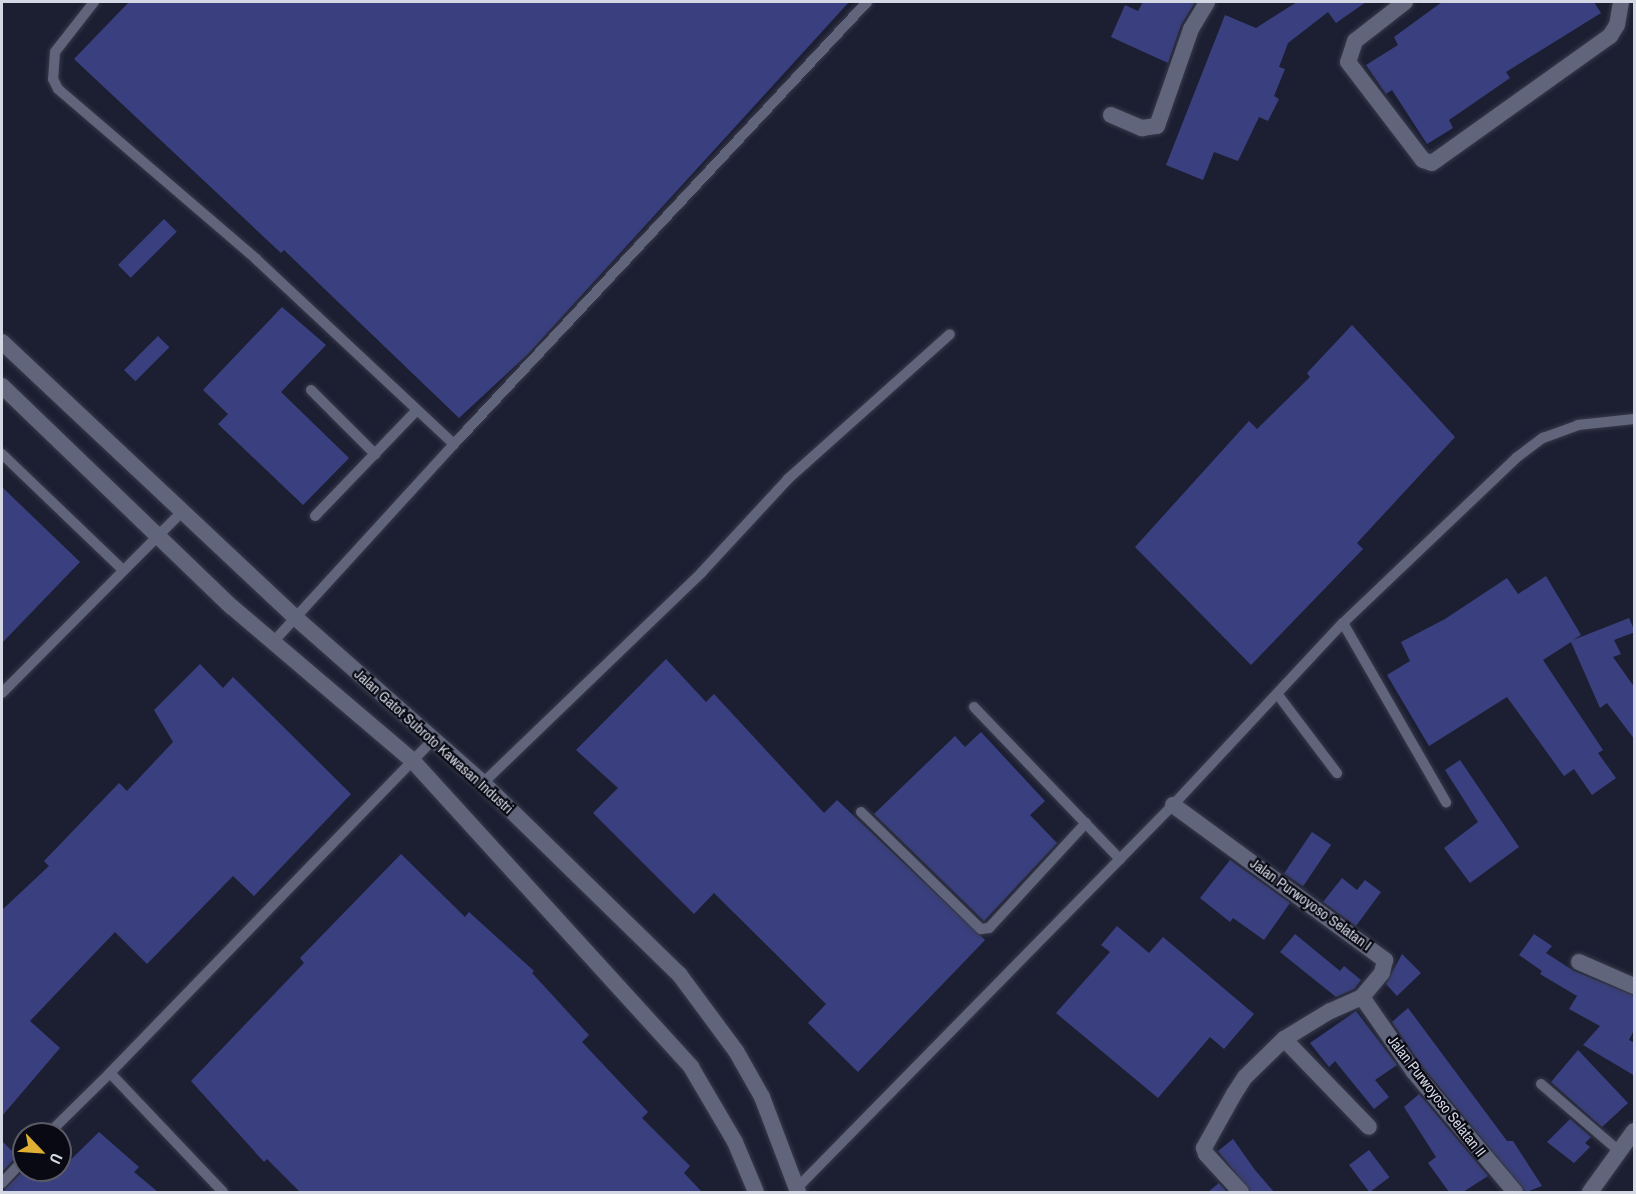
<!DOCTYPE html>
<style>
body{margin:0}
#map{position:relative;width:1636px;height:1194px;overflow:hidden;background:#1c1f32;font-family:"Archivo Narrow",sans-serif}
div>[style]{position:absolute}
.building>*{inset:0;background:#3a407f;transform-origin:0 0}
.roads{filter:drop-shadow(0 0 2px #383a4a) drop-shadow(0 0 2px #383a4a)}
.service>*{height:10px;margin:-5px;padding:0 5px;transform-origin:5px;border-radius:5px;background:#60657c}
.minor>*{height:16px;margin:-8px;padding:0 8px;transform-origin:8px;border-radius:8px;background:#60657c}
.tertiary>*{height:16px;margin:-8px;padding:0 8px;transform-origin:8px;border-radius:8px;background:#60657c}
span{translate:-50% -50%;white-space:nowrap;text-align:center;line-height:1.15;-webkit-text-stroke:4.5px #080912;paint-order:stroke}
.street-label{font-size:15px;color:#d4d7e4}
.frame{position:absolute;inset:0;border:3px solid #d4d7e4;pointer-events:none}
.north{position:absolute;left:12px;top:1122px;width:60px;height:60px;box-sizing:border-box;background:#080912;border:2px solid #5a5b66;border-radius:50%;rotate:115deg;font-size:16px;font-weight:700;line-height:24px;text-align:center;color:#d4d7e4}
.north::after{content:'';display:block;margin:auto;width:21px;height:27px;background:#e0b034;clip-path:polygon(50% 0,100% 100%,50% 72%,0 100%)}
</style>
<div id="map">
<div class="building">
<i style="clip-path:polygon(129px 2px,849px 2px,528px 354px,459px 418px,284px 250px,281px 253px,74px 59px)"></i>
<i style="clip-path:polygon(1143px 2px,1195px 2px,1181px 25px,1168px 63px,1111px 37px,1125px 5px,1138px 11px)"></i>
<i style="clip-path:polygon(1297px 2px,1366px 2px,1336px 23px,1328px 12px,1288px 43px,1279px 67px,1285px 69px,1274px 96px,1279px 99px,1268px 121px,1259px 117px,1238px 161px,1214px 152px,1203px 180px,1166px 165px,1225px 15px,1256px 28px)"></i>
<i style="clip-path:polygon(1442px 2px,1594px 2px,1601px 13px,1506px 72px,1510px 78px,1449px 120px,1453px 128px,1427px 144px,1392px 90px,1386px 94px,1366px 65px,1398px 45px,1394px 37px)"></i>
<i style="left:164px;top:219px;width:18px;height:65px;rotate:45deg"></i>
<i style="clip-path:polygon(282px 307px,326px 345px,281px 392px,349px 458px,303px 505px,218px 424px,228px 414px,203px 390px)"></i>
<i style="clip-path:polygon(1352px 325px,1455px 437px,1357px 543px,1363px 549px,1251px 665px,1135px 547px,1249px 421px,1257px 429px,1310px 377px,1307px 373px)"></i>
<i style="left:158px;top:336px;width:16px;height:48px;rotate:45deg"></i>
<i style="clip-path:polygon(2px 487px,80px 562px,2px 643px)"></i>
<i style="clip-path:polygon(1546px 576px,1581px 635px,1573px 640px,1629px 618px,1635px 632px,1614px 640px,1621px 654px,1613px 657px,1635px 688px,1635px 740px,1607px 703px,1600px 708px,1571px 642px,1543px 660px,1603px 750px,1598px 753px,1616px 778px,1592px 795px,1574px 769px,1564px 776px,1507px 697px,1429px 746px,1387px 675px,1410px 661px,1401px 642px,1445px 619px,1507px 578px,1518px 594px)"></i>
<i style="clip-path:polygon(666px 659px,706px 702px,714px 694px,824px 813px,837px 800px,985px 940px,858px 1072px,808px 1023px,826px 1004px,714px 893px,694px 914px,593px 813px,618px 788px,576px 750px)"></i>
<i style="clip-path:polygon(200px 664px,223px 688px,233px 677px,351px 794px,254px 896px,233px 876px,147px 964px,115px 932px,30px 1021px,60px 1048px,2px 1116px,2px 910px,49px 866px,44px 861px,119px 783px,127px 791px,173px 742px,154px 710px)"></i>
<i style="clip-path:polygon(981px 732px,1045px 801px,1030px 815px,1057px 843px,984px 921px,874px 814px,955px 736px,965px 747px)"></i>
<i style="clip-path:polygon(1460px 760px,1519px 847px,1470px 883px,1444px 848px,1478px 822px,1445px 770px)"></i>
<i style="left:1312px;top:832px;width:23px;height:50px;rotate:34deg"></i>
<i style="clip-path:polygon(401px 854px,465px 917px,469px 912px,534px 971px,532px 973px,589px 1035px,582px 1042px,648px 1112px,642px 1118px,690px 1166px,684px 1173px,702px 1192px,300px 1192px,267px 1159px,264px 1162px,191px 1081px,304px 963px,300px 958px)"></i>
<i style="clip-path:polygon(1230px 860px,1290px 903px,1264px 940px,1233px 918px,1230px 922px,1200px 898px)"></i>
<i style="clip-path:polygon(1342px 878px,1357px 890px,1365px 880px,1381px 892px,1356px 926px,1323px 902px)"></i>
<i style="clip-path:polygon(1117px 926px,1149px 953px,1163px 937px,1254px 1014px,1224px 1049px,1210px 1037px,1158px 1098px,1056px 1013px,1110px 952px,1101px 945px)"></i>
<i style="clip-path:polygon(1295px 934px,1340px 971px,1344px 966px,1361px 980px,1354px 989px,1336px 997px,1280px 952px)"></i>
<i style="clip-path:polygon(1534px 934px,1552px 946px,1546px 953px,1574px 971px,1635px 996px,1635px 1028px,1629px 1040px,1635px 1043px,1635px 1076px,1583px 1045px,1600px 1026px,1569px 1009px,1577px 996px,1540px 974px,1542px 971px,1519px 955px)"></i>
<i style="clip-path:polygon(1402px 954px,1421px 973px,1397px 996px,1386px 984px)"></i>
<i style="clip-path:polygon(1408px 1008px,1507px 1141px,1513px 1141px,1542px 1186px,1526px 1192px,1422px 1066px,1392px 1022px)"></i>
<i style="clip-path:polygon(1356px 1011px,1397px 1065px,1375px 1080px,1389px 1097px,1374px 1109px,1335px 1061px,1329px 1067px,1310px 1043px)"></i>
<i style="clip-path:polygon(1578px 1050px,1628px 1103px,1602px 1127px,1551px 1082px)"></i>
<i style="clip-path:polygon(1419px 1094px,1488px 1176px,1463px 1192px,1449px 1192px,1428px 1163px,1436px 1157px,1404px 1107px)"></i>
<i style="clip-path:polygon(1570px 1119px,1591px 1137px,1585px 1143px,1590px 1147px,1574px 1163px,1547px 1142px)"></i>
<i style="clip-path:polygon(99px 1132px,139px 1167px,134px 1172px,158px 1192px,2px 1192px,24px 1170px,40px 1170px,50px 1180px)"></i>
<i style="clip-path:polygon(1233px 1139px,1255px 1170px,1274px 1192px,1251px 1192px,1218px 1151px)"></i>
<i style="clip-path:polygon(2px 1141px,17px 1156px,2px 1172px)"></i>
<i style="left:1369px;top:1150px;width:34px;height:25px;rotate:53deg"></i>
<i style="clip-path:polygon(1219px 1183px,1227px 1192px,1208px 1192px)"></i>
</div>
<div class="roads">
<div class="service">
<i style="left:94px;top:2px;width:63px;rotate:128deg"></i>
<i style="left:55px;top:52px;width:27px;rotate:94deg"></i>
<i style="left:53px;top:79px;width:11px;rotate:63deg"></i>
<i style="left:58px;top:89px;width:261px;rotate:40.6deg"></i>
<i style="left:256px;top:259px;width:271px;rotate:43.1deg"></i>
<i style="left:454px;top:444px;width:268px;rotate:132.4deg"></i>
<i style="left:311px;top:390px;width:91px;rotate:45deg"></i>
<i style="left:454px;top:444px;width:605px;rotate:-46.94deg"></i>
<i style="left:2px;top:454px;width:166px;rotate:43.8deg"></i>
<i style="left:315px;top:516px;width:146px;rotate:-46.1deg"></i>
<i style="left:1343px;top:623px;width:207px;rotate:60.1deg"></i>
<i style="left:2px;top:693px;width:257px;rotate:-45.2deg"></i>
<i style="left:1278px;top:695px;width:98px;rotate:52.9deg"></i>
<i style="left:974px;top:707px;width:211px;rotate:46.2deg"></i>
<i style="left:483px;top:783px;width:304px;rotate:-43.9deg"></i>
<i style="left:702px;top:572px;width:127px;rotate:-47.2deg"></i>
<i style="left:788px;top:479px;width:217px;rotate:-41.8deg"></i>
<i style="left:861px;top:812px;width:168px;rotate:44.3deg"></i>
<i style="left:981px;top:929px;width:8px;rotate:-7deg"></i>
<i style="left:989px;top:928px;width:143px;rotate:-47.3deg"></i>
<i style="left:1541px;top:1084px;width:104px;rotate:40.7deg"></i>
<i style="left:48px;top:1134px;width:87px;rotate:-44.5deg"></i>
<i style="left:2px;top:1183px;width:33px;rotate:-47deg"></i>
<i style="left:797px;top:1188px;width:537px;rotate:-45.53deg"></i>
<i style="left:1173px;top:805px;width:249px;rotate:-47deg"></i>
<i style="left:1343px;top:623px;width:239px;rotate:-43.6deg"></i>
<i style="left:1516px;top:458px;width:34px;rotate:-37deg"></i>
<i style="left:1543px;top:438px;width:37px;rotate:-20deg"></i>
<i style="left:1578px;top:425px;width:56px;rotate:-6.1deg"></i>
<i style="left:223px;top:1192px;width:164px;rotate:-133.5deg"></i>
<i style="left:110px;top:1073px;width:465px;rotate:-45.9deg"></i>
</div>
<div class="minor">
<i style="left:1405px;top:2px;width:63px;rotate:142deg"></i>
<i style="left:1355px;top:41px;width:22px;rotate:108deg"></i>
<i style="left:1348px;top:62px;width:123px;rotate:52.6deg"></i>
<i style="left:1423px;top:160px;width:9px;rotate:18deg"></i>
<i style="left:1432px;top:163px;width:219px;rotate:-35.5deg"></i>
<i style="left:1610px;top:36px;width:13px;rotate:-58deg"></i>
<i style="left:1617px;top:25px;width:23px;rotate:-80deg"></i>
<i style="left:1111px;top:115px;width:34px;rotate:23deg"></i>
<i style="left:1142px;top:128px;width:15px;rotate:-8deg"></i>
<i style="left:1157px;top:126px;width:103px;rotate:-70.7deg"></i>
<i style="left:1191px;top:29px;width:31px;rotate:-59deg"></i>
<i style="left:1173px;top:805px;width:263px;rotate:36.2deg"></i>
<i style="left:1385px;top:960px;width:13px;rotate:103deg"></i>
<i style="left:1382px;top:973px;width:31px;rotate:130deg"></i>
<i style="left:1362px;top:997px;width:35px;rotate:156deg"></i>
<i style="left:1330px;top:1011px;width:54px;rotate:148.7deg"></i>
<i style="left:1284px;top:1039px;width:54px;rotate:135.7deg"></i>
<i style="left:1245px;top:1077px;width:20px;rotate:123deg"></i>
<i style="left:1234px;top:1094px;width:62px;rotate:119.1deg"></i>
<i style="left:1204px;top:1148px;width:6px;rotate:72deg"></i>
<i style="left:1206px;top:1154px;width:52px;rotate:47.4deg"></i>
<i style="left:1579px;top:962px;width:60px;rotate:23.6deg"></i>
<i style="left:1362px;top:997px;width:91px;rotate:55.3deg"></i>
<i style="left:1414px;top:1072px;width:157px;rotate:49.9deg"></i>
<i style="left:1284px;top:1039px;width:122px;rotate:46deg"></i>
<i style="left:1590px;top:1192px;width:75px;rotate:-54.2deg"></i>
</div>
<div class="tertiary">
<i style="left:2px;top:342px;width:405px;rotate:43.2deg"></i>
<i style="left:297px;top:619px;width:248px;rotate:41.4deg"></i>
<i style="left:483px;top:783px;width:274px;rotate:44.3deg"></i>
<i style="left:679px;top:974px;width:96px;rotate:53.5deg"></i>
<i style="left:736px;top:1051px;width:53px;rotate:60.5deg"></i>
<i style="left:762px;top:1097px;width:102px;rotate:69.2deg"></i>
<i style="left:2px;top:386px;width:319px;rotate:43.9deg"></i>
<i style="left:232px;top:607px;width:236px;rotate:40.4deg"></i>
<i style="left:412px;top:760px;width:415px;rotate:47.7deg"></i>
<i style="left:691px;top:1067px;width:87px;rotate:59.6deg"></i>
<i style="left:735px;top:1142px;width:54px;rotate:67.2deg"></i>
</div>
</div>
<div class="street-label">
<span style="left:434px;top:741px;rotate:42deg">Jalan Gatot Subroto Kawasan Industri</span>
<span style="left:1311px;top:904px;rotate:36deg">Jalan Purwoyoso Selatan I</span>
<span style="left:1437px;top:1096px;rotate:52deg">Jalan Purwoyoso Selatan II</span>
</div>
<div class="frame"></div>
<div class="north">U</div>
</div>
